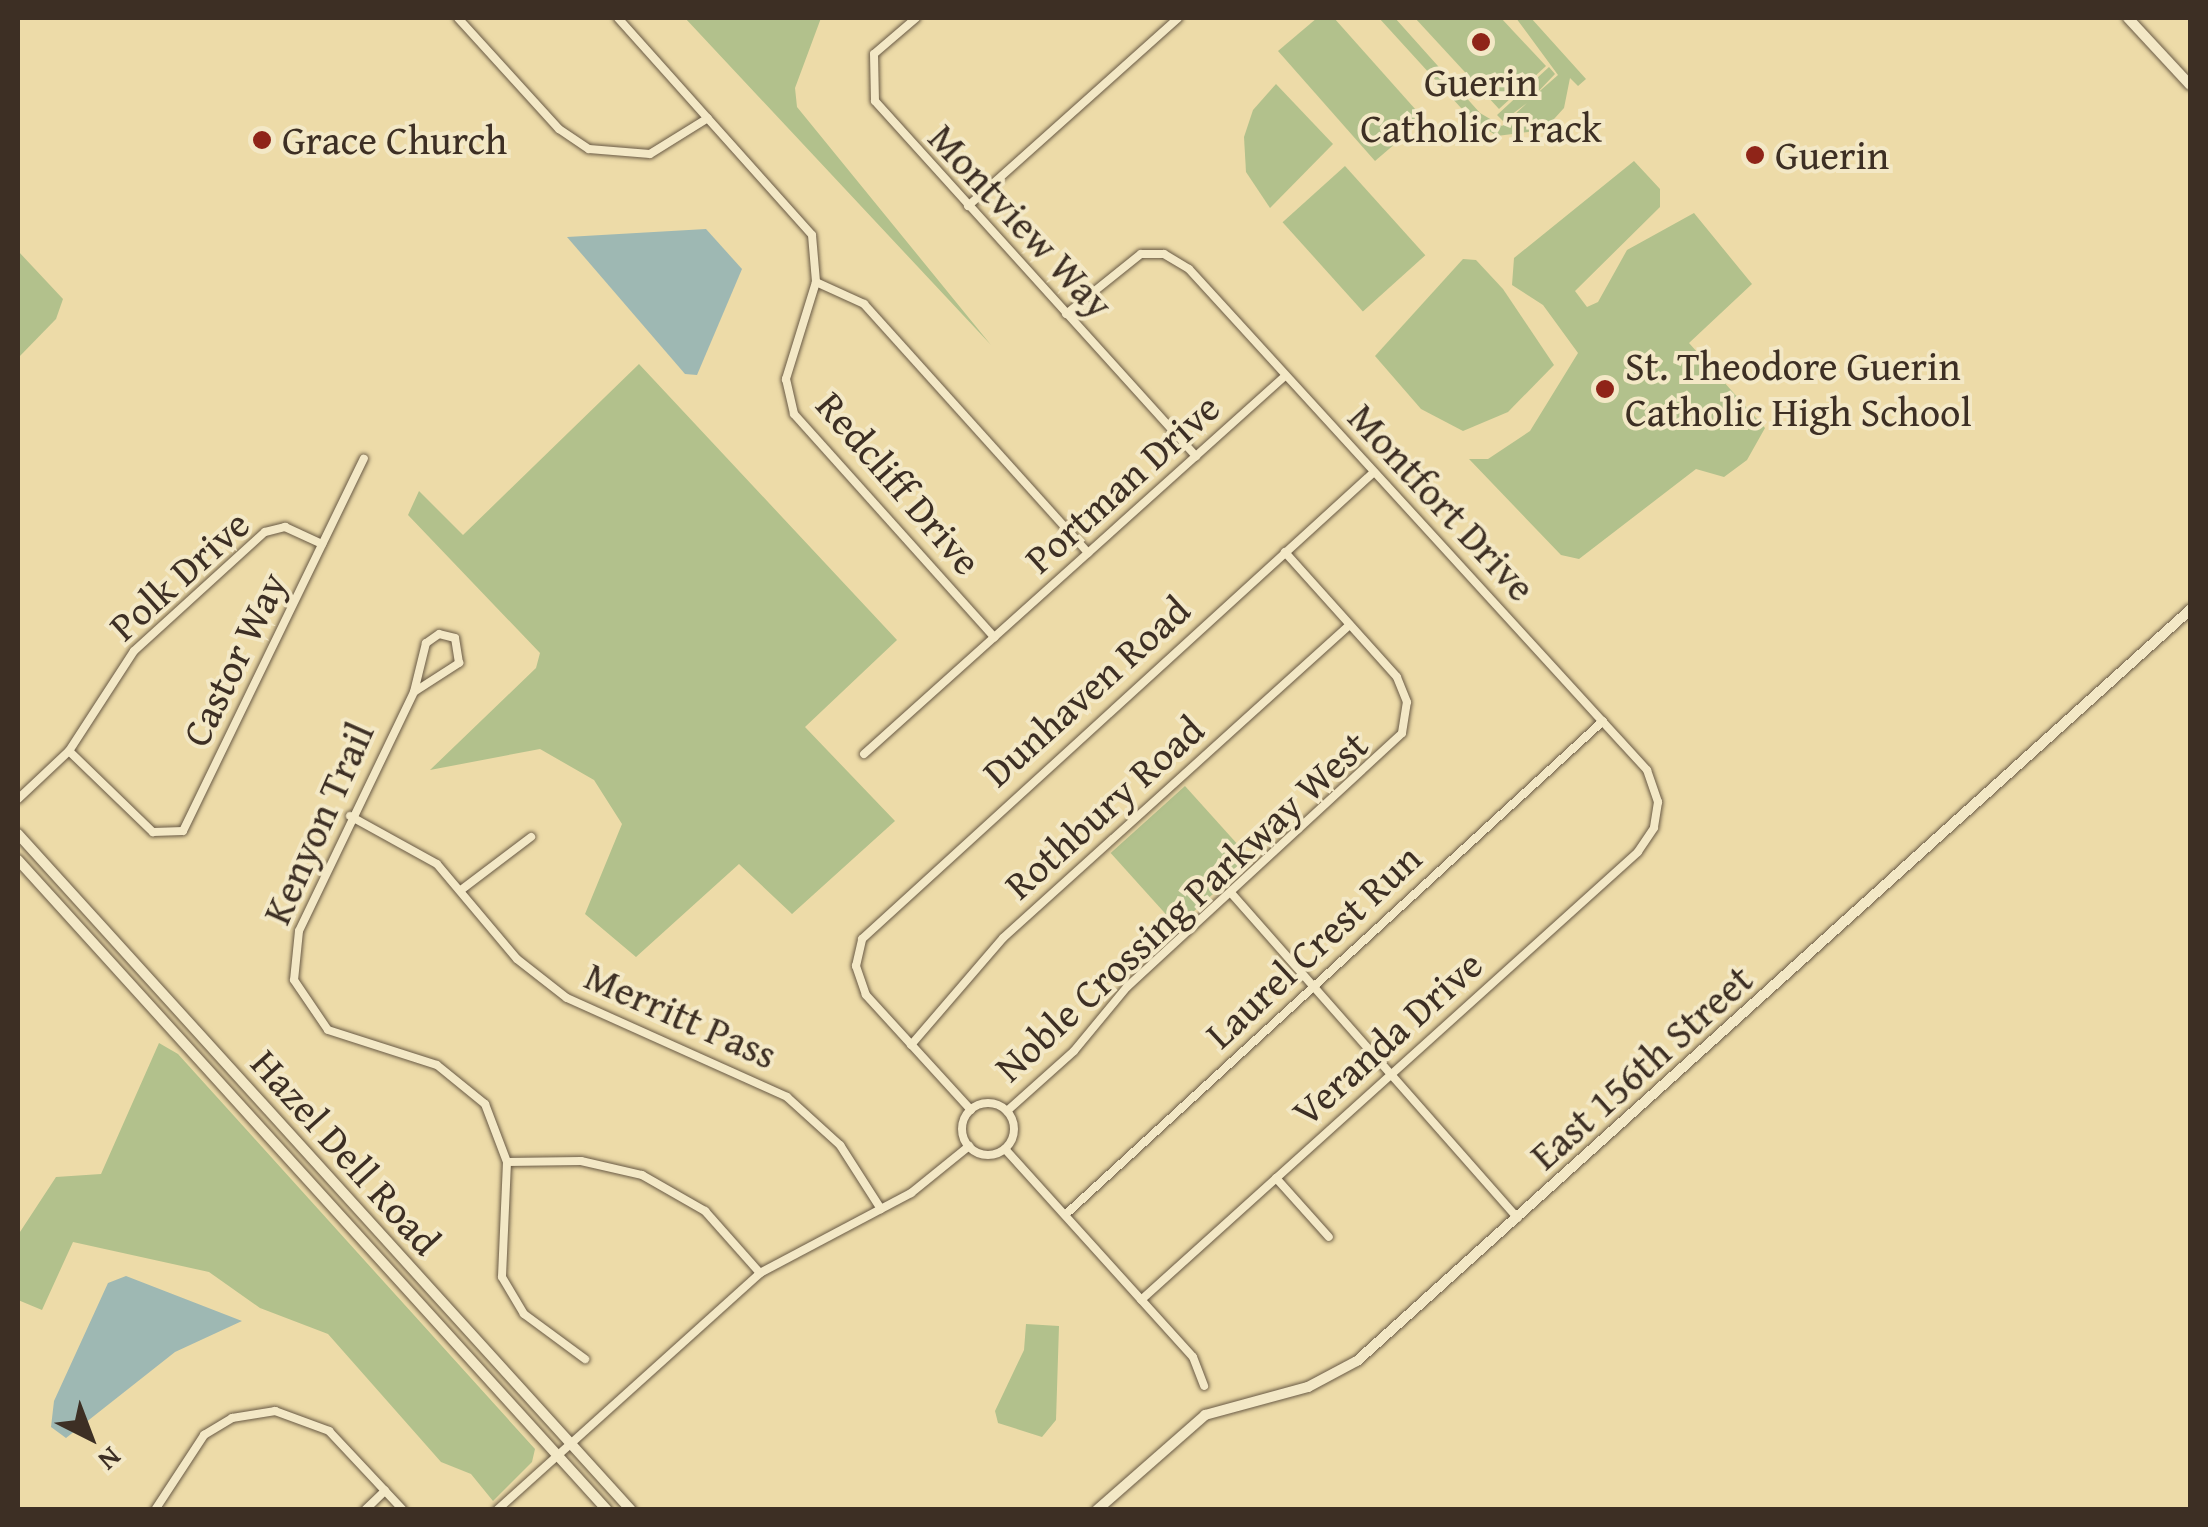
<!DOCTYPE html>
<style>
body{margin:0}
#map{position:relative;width:2208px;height:1527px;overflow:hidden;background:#eddba8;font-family:"Gentium Book Plus",serif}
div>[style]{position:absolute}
.green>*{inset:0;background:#b2c18c;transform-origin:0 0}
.water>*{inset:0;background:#9eb8b3}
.roads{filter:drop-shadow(0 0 2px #695a45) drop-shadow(0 0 2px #695a45)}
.street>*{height:8px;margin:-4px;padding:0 4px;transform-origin:4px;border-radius:4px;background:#f3e8c6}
.street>.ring{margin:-4px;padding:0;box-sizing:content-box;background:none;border:8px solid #f3e8c6;border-radius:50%}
.secondary>*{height:10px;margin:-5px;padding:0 5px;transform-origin:5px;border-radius:5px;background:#f3e8c6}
.dots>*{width:28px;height:28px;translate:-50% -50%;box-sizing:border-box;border:5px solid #f3e8c6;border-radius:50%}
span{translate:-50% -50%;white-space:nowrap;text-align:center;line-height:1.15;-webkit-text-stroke:8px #f3e8c6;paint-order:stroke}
.poi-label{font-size:40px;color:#3d2f24}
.left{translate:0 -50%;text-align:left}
.street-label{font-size:40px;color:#3d2f24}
.frame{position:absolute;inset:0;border:20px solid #3d2f24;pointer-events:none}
.north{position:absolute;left:40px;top:1387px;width:100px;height:100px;-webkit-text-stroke:8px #f3e8c6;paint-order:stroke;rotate:138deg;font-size:28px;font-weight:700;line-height:40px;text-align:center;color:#3d2f24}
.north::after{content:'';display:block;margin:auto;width:35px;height:45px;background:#3d2f24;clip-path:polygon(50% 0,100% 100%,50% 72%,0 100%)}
</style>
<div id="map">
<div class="green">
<i style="clip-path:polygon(685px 18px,821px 18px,795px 88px,797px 107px,991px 345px)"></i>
<i style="clip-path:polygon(1317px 18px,1334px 18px,1424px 119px,1375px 161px,1278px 51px)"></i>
<i style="clip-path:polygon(1379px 18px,1395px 18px,1480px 113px,1502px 126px,1527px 103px,1503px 121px,1497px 115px,1549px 67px,1555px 74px,1533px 97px,1558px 75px,1516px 18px,1531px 18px,1586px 79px,1578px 86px,1570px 78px,1564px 108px,1544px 130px,1497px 136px,1472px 120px)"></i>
<i style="clip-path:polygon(1415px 18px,1501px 18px,1546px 66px,1499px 109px)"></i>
<i style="clip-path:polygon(1276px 84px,1333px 144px,1270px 208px,1246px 172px,1244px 137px,1253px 110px)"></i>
<i style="clip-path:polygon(1634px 161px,1660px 189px,1660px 207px,1575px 291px,1587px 307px,1598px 302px,1627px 250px,1694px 213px,1752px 284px,1689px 343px,1765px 428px,1747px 460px,1724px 477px,1696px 469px,1579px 559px,1561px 555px,1469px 459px,1488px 459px,1530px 431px,1578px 353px,1543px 305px,1512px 285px,1514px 258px)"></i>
<i style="left:1345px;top:166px;width:120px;height:84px;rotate:48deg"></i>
<i style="clip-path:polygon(18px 251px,63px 299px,56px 319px,18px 358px)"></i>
<i style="clip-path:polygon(1463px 259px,1476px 260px,1503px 289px,1554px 365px,1508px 412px,1463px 431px,1421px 409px,1375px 356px)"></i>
<i style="clip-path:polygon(639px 364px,897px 640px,805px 727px,895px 821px,792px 914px,739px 864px,636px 957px,585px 914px,622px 824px,594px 780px,540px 749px,430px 770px,536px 668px,540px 653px,408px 515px,419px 491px,463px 535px)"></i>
<i style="left:1185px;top:786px;width:99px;height:100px;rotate:48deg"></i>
<i style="clip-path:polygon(159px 1043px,178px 1054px,535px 1449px,532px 1462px,493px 1501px,471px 1474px,441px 1462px,328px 1334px,260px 1308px,209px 1272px,73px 1242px,42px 1310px,18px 1300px,18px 1235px,56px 1177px,101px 1174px)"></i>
<i style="clip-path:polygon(1026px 1324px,1059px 1326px,1056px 1420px,1042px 1437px,998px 1423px,995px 1411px,1024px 1350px)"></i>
</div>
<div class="water">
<i style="clip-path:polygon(706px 229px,742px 269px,697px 375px,685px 374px,567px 237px)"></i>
<i style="clip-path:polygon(126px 1276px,242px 1321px,175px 1352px,66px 1438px,51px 1427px,54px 1401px,108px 1283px)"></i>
</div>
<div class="roads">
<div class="street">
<i style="left:458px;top:18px;width:150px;rotate:47.7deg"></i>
<i style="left:559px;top:129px;width:36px;rotate:34deg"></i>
<i style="left:589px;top:149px;width:61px;rotate:4.7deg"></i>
<i style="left:650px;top:154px;width:68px;rotate:-31.8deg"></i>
<i style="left:618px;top:18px;width:291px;rotate:48.2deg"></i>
<i style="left:812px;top:235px;width:47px;rotate:85.1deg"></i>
<i style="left:816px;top:282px;width:102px;rotate:107.2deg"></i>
<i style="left:786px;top:379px;width:36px;rotate:77deg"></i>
<i style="left:794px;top:414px;width:300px;rotate:48.1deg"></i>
<i style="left:916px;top:18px;width:55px;rotate:139.4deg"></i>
<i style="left:874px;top:54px;width:47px;rotate:88.8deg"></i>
<i style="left:875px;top:101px;width:479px;rotate:47.9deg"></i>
<i style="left:968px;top:206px;width:282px;rotate:-41.8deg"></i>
<i style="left:816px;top:282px;width:53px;rotate:24.6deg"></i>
<i style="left:864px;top:304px;width:335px;rotate:48deg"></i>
<i style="left:1066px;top:314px;width:96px;rotate:-38.7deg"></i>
<i style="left:1141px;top:254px;width:23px"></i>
<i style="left:1164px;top:254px;width:29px;rotate:31deg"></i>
<i style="left:1189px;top:269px;width:679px;rotate:47.57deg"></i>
<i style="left:1647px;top:770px;width:34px;rotate:71deg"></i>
<i style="left:1658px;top:802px;width:26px;rotate:99deg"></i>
<i style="left:1654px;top:828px;width:29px;rotate:124deg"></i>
<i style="left:1638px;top:852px;width:669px;rotate:137.97deg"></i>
<i style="left:414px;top:692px;width:54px;rotate:-32.8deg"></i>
<i style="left:459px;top:663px;width:25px;rotate:-99deg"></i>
<i style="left:455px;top:638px;width:16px;rotate:-166deg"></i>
<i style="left:439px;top:634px;width:16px;rotate:145deg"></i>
<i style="left:426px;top:643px;width:50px;rotate:103.8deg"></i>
<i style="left:414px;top:692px;width:265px;rotate:115.7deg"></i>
<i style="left:299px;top:931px;width:49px;rotate:95.8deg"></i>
<i style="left:294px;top:980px;width:60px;rotate:55.8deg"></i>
<i style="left:328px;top:1030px;width:114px;rotate:17.8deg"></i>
<i style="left:437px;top:1065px;width:62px;rotate:39.1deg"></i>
<i style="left:485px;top:1104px;width:62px;rotate:69.2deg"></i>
<i style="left:507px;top:1162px;width:115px;rotate:92.5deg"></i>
<i style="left:502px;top:1277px;width:43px;rotate:59.3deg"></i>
<i style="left:524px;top:1314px;width:76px;rotate:36.4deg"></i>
<i style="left:69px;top:751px;width:117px;rotate:44deg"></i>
<i style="left:153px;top:832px;width:30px;rotate:-2deg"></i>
<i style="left:183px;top:831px;width:414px;rotate:-64.1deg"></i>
<i style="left:864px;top:754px;width:566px;rotate:-41.92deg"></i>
<i style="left:18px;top:799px;width:70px;rotate:-43.3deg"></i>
<i style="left:69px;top:751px;width:119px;rotate:-57deg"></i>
<i style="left:134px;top:651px;width:177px;rotate:-42.3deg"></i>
<i style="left:265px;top:532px;width:21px;rotate:-14deg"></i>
<i style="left:285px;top:527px;width:41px;rotate:24.7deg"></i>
<i style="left:350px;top:816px;width:99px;rotate:28.9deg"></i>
<i style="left:437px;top:864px;width:124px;rotate:49.9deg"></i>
<i style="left:517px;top:959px;width:63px;rotate:38deg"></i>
<i style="left:567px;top:998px;width:241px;rotate:24.2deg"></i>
<i style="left:787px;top:1097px;width:72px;rotate:42.2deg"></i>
<i style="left:840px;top:1145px;width:76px;rotate:57.4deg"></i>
<i style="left:461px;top:890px;width:88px;rotate:-37.1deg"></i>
<i style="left:1232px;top:894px;width:432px;rotate:48.6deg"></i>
<i style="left:911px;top:1045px;width:141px;rotate:-49.3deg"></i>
<i style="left:1003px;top:938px;width:467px;rotate:-42.1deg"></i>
<i class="ring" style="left:962px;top:1103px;width:44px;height:44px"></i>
<i style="left:971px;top:1110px;width:156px;rotate:-132.4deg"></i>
<i style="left:866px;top:995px;width:31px;rotate:-109deg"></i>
<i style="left:856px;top:966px;width:28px;rotate:-77deg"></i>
<i style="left:862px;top:939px;width:693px;rotate:-42.37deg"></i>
<i style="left:1007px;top:1111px;width:90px;rotate:-41.8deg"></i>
<i style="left:1074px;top:1051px;width:83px;rotate:-50.4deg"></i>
<i style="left:1127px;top:987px;width:374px;rotate:-42.7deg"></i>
<i style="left:1402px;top:733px;width:31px;rotate:-81deg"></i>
<i style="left:1407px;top:702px;width:27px;rotate:-112deg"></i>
<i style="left:1397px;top:677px;width:168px;rotate:-131.9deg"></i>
<i style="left:1005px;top:1149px;width:280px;rotate:47.9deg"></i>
<i style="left:1193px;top:1357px;width:31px;rotate:69deg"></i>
<i style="left:507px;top:1162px;width:74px;rotate:-0.8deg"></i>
<i style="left:581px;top:1161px;width:63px;rotate:12.9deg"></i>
<i style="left:642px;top:1175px;width:73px;rotate:29.7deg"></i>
<i style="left:705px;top:1211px;width:83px;rotate:48.4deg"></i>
<i style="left:1276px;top:1178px;width:79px;rotate:48.1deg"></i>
<i style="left:1065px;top:1215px;width:730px;rotate:-42.56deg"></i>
<i style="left:155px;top:1510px;width:90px;rotate:-56.8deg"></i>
<i style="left:204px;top:1435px;width:33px;rotate:-31deg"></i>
<i style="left:232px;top:1418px;width:44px;rotate:-9.2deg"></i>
<i style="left:275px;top:1411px;width:58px;rotate:20.3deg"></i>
<i style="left:329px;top:1431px;width:108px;rotate:46.9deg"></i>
<i style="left:365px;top:1510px;width:28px;rotate:-44deg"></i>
<i style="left:497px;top:1510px;width:354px;rotate:-42deg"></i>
<i style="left:760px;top:1273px;width:171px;rotate:-27.9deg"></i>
<i style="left:911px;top:1193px;width:75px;rotate:-39deg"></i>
</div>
<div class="secondary">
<i style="left:2128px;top:18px;width:91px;rotate:47.2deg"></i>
<i style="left:18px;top:834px;width:913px;rotate:47.8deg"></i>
<i style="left:18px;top:860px;width:877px;rotate:47.82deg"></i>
<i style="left:1097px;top:1510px;width:144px;rotate:-41.3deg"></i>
<i style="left:1205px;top:1415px;width:107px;rotate:-15.2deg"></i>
<i style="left:1308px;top:1387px;width:55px;rotate:-28deg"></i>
<i style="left:1357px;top:1361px;width:1122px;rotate:-42.04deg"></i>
</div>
</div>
<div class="dots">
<i style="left:1481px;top:42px;background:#8f2418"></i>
<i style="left:262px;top:140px;background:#8f2418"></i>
<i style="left:1755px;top:155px;background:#8f2418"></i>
<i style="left:1605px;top:389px;background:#8f2418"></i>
</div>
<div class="poi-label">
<span style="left:1481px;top:105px">Guerin<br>Catholic Track</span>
<span class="left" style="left:282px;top:140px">Grace Church</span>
<span class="left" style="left:1775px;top:155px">Guerin</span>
<span class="left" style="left:1625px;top:389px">St. Theodore Guerin<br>Catholic High School</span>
</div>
<div class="street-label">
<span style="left:1021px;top:221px;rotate:47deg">Montview Way</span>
<span style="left:899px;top:483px;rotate:49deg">Redcliff Drive</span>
<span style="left:1122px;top:483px;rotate:-42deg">Portman Drive</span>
<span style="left:1442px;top:502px;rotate:47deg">Montfort Drive</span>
<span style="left:179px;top:575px;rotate:-42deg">Polk Drive</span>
<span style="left:234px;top:659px;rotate:-64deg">Castor Way</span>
<span style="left:1086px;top:691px;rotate:-42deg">Dunhaven Road</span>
<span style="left:1104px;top:807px;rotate:-42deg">Rothbury Road</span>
<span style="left:318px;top:823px;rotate:-66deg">Kenyon Trail</span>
<span style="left:1181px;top:906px;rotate:-43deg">Noble Crossing Parkway West</span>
<span style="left:1313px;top:946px;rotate:-43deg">Laurel Crest Run</span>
<span style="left:681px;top:1015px;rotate:24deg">Merritt Pass</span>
<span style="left:1387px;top:1038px;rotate:-42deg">Veranda Drive</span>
<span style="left:1641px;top:1067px;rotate:-42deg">East 156th Street</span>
<span style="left:346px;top:1152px;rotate:48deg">Hazel Dell Road</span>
</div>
<div class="frame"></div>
<div class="north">N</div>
</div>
